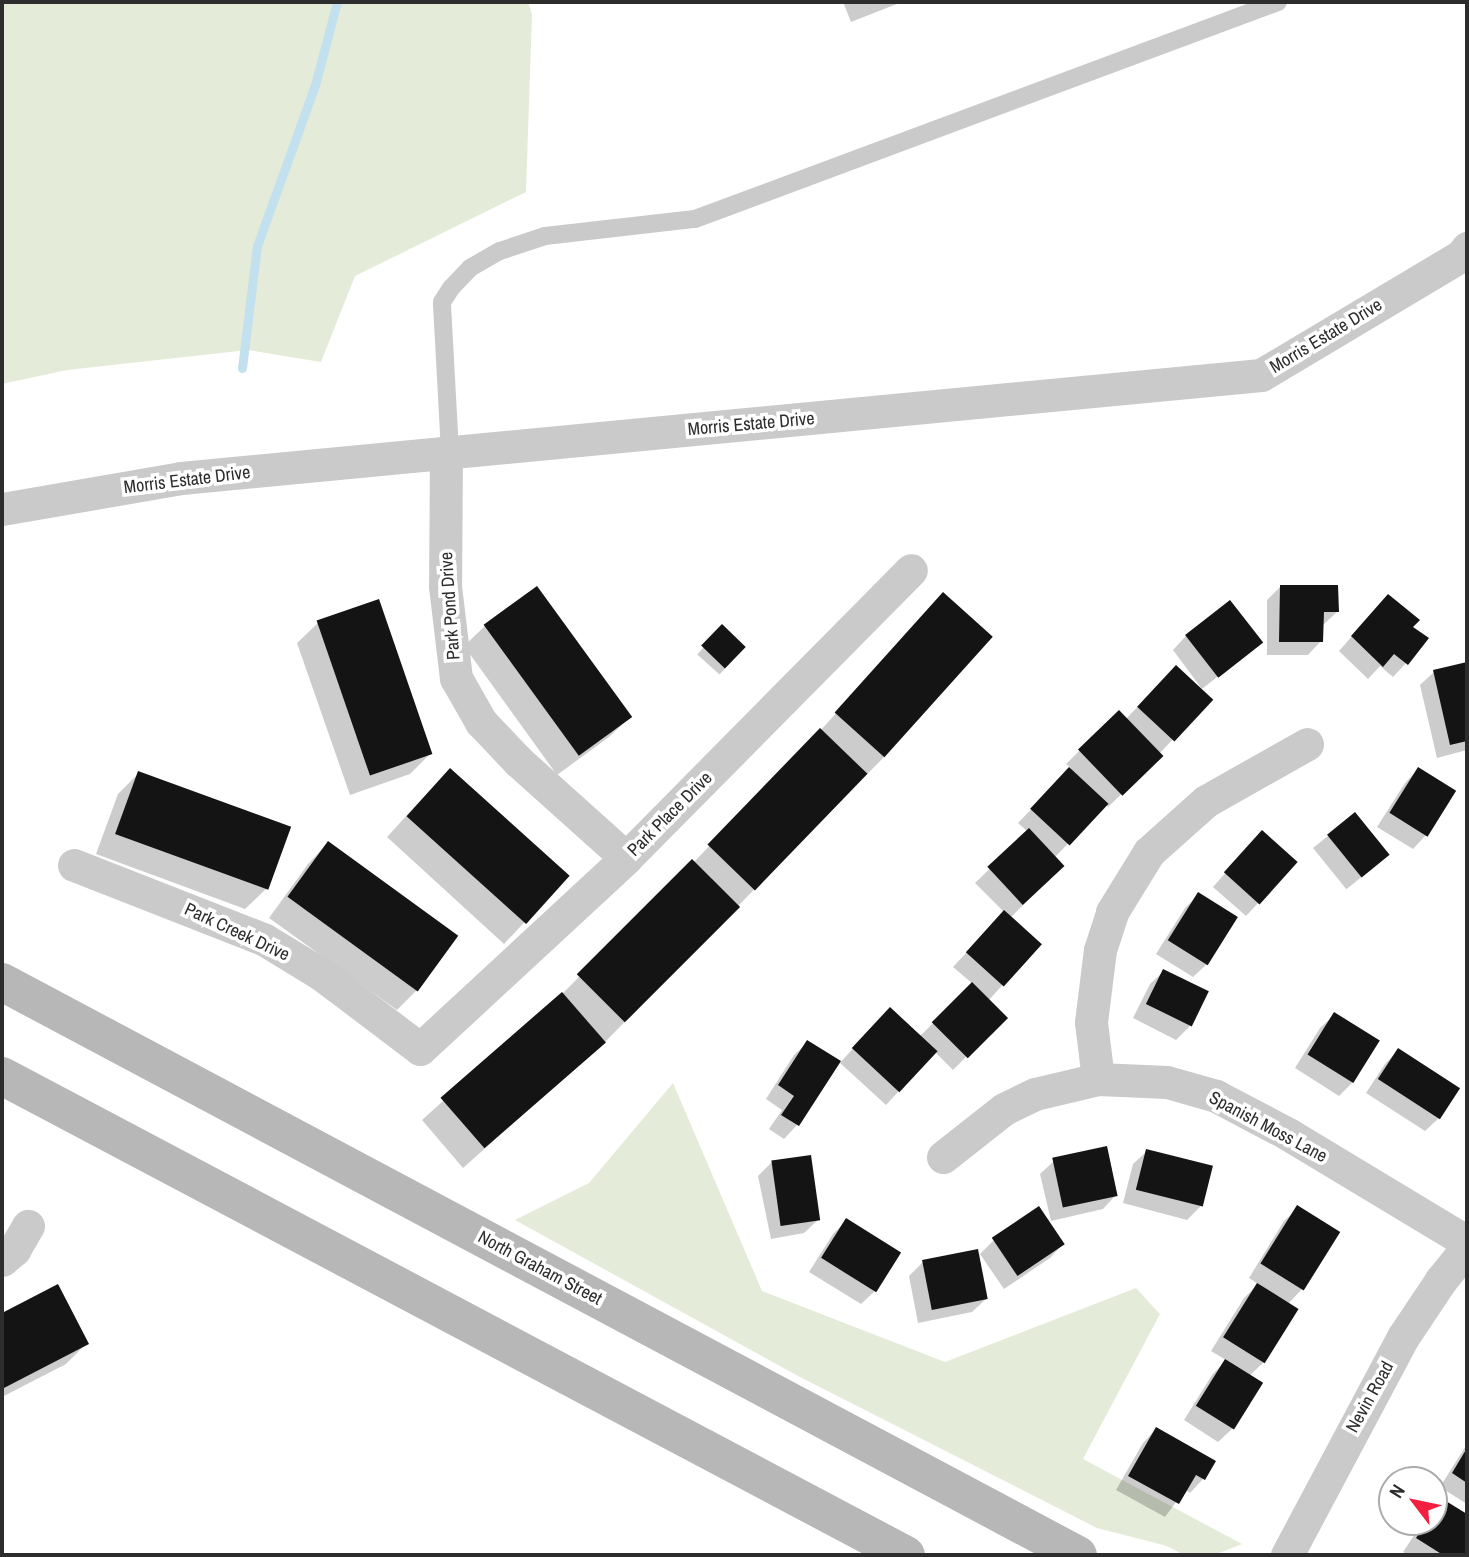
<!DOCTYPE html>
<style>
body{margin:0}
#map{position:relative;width:1469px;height:1557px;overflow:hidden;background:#fff;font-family:"Archivo Narrow",sans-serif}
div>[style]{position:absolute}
.green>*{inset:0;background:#e4ecd9}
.shadow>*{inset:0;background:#0003;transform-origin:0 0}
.stream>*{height:9px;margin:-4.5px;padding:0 4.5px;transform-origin:4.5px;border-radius:4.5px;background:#c3e0ee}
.building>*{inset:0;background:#141414;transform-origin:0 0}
.service>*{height:18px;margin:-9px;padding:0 9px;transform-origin:9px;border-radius:9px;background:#cacaca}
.minor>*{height:33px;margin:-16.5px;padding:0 16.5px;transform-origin:16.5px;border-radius:16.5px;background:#cacaca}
.secondary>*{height:38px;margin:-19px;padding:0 19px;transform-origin:19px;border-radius:19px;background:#b7b7b7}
span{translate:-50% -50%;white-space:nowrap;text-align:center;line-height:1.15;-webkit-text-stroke:7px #fff;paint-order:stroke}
.street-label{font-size:18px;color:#2d2d2d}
.frame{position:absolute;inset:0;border:4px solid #2d2d2d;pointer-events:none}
.north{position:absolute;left:1378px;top:1466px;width:70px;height:70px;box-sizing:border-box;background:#fff;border:2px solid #ababab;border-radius:50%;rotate:302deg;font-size:19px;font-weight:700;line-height:28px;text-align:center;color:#2d2d2d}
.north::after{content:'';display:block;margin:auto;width:24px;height:32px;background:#f31f3f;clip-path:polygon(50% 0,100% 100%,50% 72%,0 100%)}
</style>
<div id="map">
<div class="green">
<i style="clip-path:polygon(2px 2px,528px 2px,532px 14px,526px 192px,355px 276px,321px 362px,248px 350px,67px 370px,2px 384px)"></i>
<i style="clip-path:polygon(673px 1083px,762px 1291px,945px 1362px,1136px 1288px,1160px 1314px,1083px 1459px,1242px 1544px,1214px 1555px,1184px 1555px,1167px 1546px,1097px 1528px,798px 1376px,515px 1220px,589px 1183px)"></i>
</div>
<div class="shadow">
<i style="clip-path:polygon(843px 2px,902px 2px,851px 22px)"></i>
<i style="clip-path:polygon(1281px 586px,1337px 612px,1323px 625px,1321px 641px,1308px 655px,1267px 655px,1267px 600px)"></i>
<i style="clip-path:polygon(537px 588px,630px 717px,609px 737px,557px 775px,464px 646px,485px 626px)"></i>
<i style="clip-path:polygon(943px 595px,885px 756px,605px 1042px,463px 1168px,422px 1120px,562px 994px,693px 863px,820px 731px)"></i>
<i style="clip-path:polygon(1375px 610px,1411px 627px,1406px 663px,1393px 677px,1380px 666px,1368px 679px,1339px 651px)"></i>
<i style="clip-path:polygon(318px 623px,431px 753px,410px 774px,350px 795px,297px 643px)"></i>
<i style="left:722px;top:627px;width:30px;height:37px;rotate:42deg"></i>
<i style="clip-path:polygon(1186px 636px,1260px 643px,1202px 689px,1173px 650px)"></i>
<i style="clip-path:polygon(1467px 664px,1467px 750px,1437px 758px,1420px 685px,1434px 672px)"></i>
<i style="clip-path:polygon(1162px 681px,1210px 700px,1159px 754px,1161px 756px,1108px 807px,1106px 805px,1054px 858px,1063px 866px,1010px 918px,1040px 944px,988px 1001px,1005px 1018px,953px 1070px,935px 1052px,886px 1105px,839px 1062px,797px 1125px,784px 1139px,769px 1129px,782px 1110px,766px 1099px,794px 1055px,808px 1042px,840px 1063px,877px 1022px,920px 1036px,973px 984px,953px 967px,1004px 912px,975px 883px,1028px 832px,1018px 823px,1071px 768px,1066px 764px,1119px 712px,1126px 719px)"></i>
<i style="clip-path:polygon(1418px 769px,1426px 835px,1413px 849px,1377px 827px,1405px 783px)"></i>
<i style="clip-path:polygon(139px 773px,288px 828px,266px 889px,245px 909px,96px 854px,118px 794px)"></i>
<i style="clip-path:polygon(430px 790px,567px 877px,504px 944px,387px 837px)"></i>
<i style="left:1355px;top:814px;width:53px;height:54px;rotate:51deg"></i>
<i style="clip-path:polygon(328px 843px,417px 990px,397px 1010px,269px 918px,308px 864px)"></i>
<i style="clip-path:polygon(1249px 846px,1296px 862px,1246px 916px,1213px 887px)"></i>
<i style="clip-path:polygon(1199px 894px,1207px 964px,1193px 977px,1156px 954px,1185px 908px)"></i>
<i style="clip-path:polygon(1164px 971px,1190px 1026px,1176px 1040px,1133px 1018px,1150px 984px)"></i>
<i style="clip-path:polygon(1334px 1015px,1353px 1082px,1339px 1096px,1295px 1068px,1320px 1028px)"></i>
<i style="clip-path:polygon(1398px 1050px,1439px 1118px,1425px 1131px,1366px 1093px,1385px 1064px)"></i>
<i style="clip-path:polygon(1147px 1151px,1201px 1206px,1187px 1220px,1123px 1203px,1133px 1164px)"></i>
<i style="clip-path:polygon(1054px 1161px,1116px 1195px,1103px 1209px,1051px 1221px,1040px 1174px)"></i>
<i style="clip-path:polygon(772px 1162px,818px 1220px,804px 1233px,771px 1239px,758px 1176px)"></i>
<i style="clip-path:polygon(1298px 1208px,1302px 1289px,1288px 1304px,1264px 1362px,1249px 1376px,1232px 1429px,1218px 1442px,1184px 1420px,1212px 1375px,1226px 1360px,1211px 1351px,1244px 1298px,1258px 1284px,1249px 1278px,1284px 1221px)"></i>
<i style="clip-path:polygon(846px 1221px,875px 1291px,861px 1304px,809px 1272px,833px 1234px)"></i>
<i style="clip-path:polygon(994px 1240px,1063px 1244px,1050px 1258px,1004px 1289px,980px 1254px)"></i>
<i style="clip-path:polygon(923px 1262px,986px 1299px,972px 1312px,918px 1323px,909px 1276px)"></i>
<i style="clip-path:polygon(57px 1286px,87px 1343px,66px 1364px,2px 1397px,2px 1315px)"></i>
<i style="clip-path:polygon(1156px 1429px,1213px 1461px,1203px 1479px,1190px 1493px,1185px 1490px,1165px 1517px,1116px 1490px,1143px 1443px)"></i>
<i style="clip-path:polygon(1467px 1444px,1467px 1504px,1440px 1487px)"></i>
<i style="clip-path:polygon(1441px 1500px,1467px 1516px,1467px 1555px,1408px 1555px,1403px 1552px,1423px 1522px,1434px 1522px,1434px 1507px)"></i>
</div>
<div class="stream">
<i style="left:242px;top:368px;width:123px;rotate:-83deg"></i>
<i style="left:257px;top:246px;width:171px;rotate:-70.2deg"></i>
<i style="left:315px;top:85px;width:86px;rotate:-75.2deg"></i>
</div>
<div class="building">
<i style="clip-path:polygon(1280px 585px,1338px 585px,1339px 612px,1324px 612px,1323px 642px,1279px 642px)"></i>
<i style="left:537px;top:586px;width:162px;height:66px;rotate:54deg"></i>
<i style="left:943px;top:592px;width:67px;height:162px;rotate:42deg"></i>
<i style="clip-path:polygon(1388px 594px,1420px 620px,1413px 627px,1429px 638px,1408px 665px,1394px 654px,1383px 667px,1351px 636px)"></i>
<i style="left:379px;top:599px;width:164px;height:66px;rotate:71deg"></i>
<i style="left:1230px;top:600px;width:54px;height:57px;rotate:52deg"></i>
<i style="left:722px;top:624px;width:33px;height:30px;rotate:44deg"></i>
<i style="clip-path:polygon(1467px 662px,1467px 741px,1450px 745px,1433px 670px)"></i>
<i style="left:1176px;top:665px;width:51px;height:57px;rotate:43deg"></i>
<i style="left:1119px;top:710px;width:64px;height:57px;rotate:46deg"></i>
<i style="left:820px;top:728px;width:66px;height:162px;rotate:44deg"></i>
<i style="left:1069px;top:767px;width:54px;height:57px;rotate:43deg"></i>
<i style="left:1418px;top:767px;width:45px;height:54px;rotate:32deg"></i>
<i style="left:450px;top:768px;width:161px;height:65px;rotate:42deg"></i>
<i style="left:138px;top:771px;width:163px;height:67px;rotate:20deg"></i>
<i style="left:1355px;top:812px;width:55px;height:36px;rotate:51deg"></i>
<i style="left:1029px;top:828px;width:52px;height:57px;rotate:47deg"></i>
<i style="left:1262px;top:830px;width:48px;height:57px;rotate:42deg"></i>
<i style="left:328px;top:841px;width:161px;height:69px;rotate:36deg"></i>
<i style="left:692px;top:859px;width:68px;height:163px;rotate:45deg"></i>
<i style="left:1198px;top:892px;width:47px;height:57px;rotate:32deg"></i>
<i style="left:1004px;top:910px;width:51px;height:57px;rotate:42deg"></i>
<i style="left:1163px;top:969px;width:51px;height:39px;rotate:26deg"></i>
<i style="left:972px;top:982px;width:51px;height:57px;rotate:45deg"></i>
<i style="left:562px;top:992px;width:67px;height:161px;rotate:49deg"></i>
<i style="left:890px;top:1007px;width:65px;height:56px;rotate:43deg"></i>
<i style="left:1334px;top:1012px;width:54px;height:50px;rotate:32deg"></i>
<i style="clip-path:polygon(807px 1040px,841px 1061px,799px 1126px,781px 1115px,794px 1096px,778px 1085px)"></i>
<i style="left:1398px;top:1048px;width:74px;height:37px;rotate:33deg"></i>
<i style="left:1107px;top:1146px;width:51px;height:56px;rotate:78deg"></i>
<i style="left:1146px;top:1149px;width:69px;height:42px;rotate:14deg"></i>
<i style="left:811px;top:1155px;width:66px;height:40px;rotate:82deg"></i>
<i style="left:1297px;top:1205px;width:51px;height:69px;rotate:32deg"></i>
<i style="left:1039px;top:1206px;width:46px;height:57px;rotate:56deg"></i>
<i style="left:846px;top:1218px;width:65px;height:47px;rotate:32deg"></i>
<i style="left:978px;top:1249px;width:51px;height:57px;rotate:79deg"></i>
<i style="left:1257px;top:1283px;width:49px;height:64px;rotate:32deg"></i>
<i style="clip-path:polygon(58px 1284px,89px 1344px,2px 1389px,2px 1313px)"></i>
<i style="left:1225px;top:1359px;width:45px;height:55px;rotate:32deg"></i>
<i style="clip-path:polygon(1156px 1427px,1216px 1461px,1205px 1480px,1196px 1475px,1179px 1504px,1128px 1476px)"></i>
<i style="clip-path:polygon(1467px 1448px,1467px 1483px,1452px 1473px)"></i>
<i style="clip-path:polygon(1441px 1498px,1467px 1514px,1467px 1555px,1443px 1555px,1416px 1538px,1426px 1522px,1434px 1522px,1434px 1509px)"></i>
</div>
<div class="service">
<i style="left:450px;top:452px;width:150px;rotate:-93.1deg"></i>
<i style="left:442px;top:302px;width:17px;rotate:-57deg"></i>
<i style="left:451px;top:288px;width:28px;rotate:-46deg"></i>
<i style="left:470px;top:268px;width:34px;rotate:-30deg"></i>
<i style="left:500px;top:251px;width:47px;rotate:-18.4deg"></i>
<i style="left:545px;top:236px;width:151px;rotate:-6.5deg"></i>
<i style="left:695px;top:219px;width:622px;rotate:-20.42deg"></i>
</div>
<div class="minor">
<i style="left:446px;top:452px;width:134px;rotate:90.4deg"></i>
<i style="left:445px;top:586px;width:93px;rotate:83.2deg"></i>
<i style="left:456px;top:678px;width:51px;rotate:60.4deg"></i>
<i style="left:481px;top:722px;width:54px;rotate:46.5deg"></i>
<i style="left:518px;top:761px;width:145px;rotate:41.9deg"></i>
<i style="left:2px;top:509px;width:182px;rotate:-9.8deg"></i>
<i style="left:181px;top:478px;width:1085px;rotate:-5.45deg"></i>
<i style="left:1261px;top:375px;width:234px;rotate:-30.8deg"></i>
<i style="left:1462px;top:255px;width:9px;rotate:-54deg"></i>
<i style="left:74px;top:865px;width:205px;rotate:21.4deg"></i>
<i style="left:265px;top:940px;width:66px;rotate:31.3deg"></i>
<i style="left:321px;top:974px;width:124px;rotate:37.1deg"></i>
<i style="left:420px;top:1049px;width:281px;rotate:-42.8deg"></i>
<i style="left:626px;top:858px;width:405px;rotate:-45.3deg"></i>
<i style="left:1098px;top:1079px;width:57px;rotate:-97deg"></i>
<i style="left:1091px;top:1022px;width:73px;rotate:-82.9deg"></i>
<i style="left:1100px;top:950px;width:40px;rotate:-72deg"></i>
<i style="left:1112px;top:912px;width:70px;rotate:-58.3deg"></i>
<i style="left:1149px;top:852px;width:76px;rotate:-41.8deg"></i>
<i style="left:1206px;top:801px;width:116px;rotate:-29.4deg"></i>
<i style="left:943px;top:1157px;width:78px;rotate:-38.2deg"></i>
<i style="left:1004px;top:1109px;width:34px;rotate:-26deg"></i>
<i style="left:1035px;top:1094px;width:65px;rotate:-13.4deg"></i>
<i style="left:1098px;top:1079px;width:69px;rotate:2.5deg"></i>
<i style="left:1167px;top:1082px;width:51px;rotate:15.9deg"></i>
<i style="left:1216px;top:1096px;width:81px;rotate:27.8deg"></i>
<i style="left:1288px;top:1134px;width:209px;rotate:31.1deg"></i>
<i style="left:2px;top:1260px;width:16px;rotate:-40deg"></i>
<i style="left:14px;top:1250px;width:28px;rotate:-60deg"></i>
<i style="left:1287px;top:1555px;width:247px;rotate:-62deg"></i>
<i style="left:1403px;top:1337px;width:69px;rotate:-56.3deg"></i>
<i style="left:1441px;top:1280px;width:41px;rotate:-50.9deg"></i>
</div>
<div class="secondary">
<i style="left:2px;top:982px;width:1219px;rotate:28.04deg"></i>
<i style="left:2px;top:1076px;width:1023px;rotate:27.92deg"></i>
</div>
<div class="street-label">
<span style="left:1326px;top:336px;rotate:-31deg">Morris Estate Drive</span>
<span style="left:751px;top:424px;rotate:-5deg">Morris Estate Drive</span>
<span style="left:187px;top:480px;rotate:-7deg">Morris Estate Drive</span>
<span style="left:450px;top:606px;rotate:-94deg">Park Pond Drive</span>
<span style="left:670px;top:814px;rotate:-45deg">Park Place Drive</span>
<span style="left:237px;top:932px;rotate:25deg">Park Creek Drive</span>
<span style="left:1268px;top:1127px;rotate:28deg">Spanish Moss Lane</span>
<span style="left:540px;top:1268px;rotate:28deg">North Graham Street</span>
<span style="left:1370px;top:1397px;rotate:-61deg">Nevin Road</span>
</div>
<div class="frame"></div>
<div class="north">N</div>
</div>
